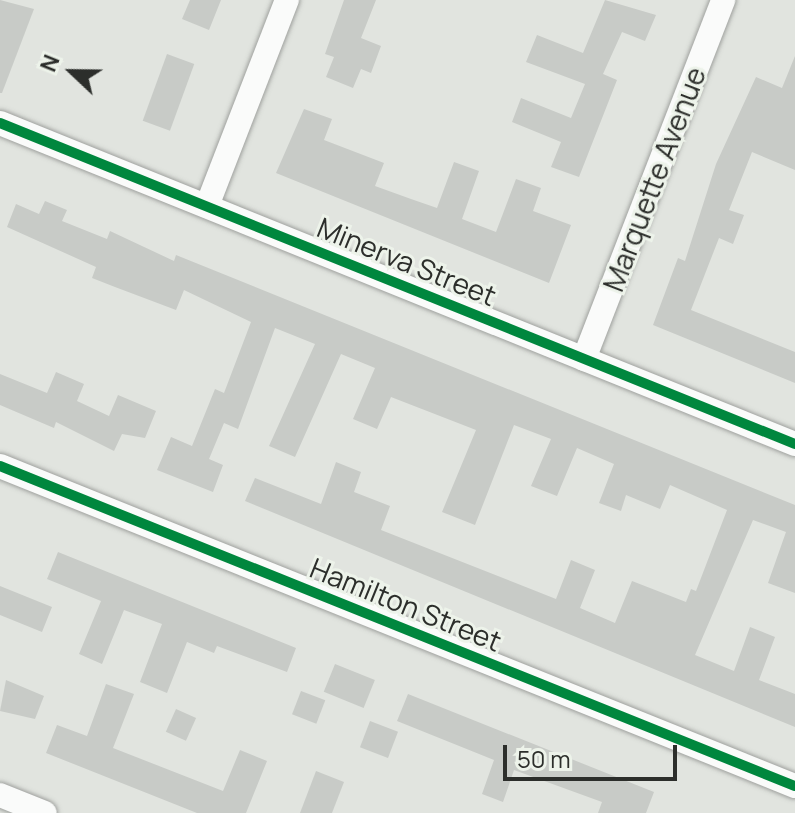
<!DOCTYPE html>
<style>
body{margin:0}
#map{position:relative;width:795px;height:813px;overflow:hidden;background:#e1e4df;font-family:Manrope,sans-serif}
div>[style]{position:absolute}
.building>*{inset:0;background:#c8cbc7;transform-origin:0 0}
.roads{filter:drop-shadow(0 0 2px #9fa19e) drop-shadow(0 0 2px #9fa19e)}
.street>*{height:24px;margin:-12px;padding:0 12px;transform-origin:12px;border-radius:12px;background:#fafbfa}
.cycleway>*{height:10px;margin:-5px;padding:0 5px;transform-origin:5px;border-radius:5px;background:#00873e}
span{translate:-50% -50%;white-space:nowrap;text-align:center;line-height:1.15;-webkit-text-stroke:6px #edf3ea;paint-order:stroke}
.street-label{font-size:28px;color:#2c2e2b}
.north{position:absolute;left:32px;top:32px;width:80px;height:80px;-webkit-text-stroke:6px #edf3ea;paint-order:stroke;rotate:292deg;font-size:22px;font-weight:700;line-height:32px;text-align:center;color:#2c2e2b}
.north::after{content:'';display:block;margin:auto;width:28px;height:36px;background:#2c2e2b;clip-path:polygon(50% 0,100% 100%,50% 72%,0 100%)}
.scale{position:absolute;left:503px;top:745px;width:174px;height:36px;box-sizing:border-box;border:4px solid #2c2e2b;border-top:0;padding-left:10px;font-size:24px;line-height:28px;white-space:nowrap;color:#2c2e2b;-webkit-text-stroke:6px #edf3ea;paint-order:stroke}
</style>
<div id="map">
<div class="building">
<i style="clip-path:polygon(0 0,34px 9px,2px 93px,0 93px)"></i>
<i style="clip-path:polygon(190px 0,221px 0,209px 30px,182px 19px)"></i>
<i style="clip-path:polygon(344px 0,376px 0,361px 38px,381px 46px,371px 73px,361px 69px,353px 88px,326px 77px,334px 57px,325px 54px)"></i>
<i style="clip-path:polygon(605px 0,656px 15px,645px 41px,622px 32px,603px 74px,617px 80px,579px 177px,551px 167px,561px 142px,512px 122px,521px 98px,571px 118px,585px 84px,526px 62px,537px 35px,583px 53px)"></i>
<i style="left:167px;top:54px;width:29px;height:71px;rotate:20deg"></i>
<i style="clip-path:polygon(795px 56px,795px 170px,752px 152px,729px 210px,744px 215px,733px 244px,719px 238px,691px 310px,795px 352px,795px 383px,653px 325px,678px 258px,685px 261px,716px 164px,756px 77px,782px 88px)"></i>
<i style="clip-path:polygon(304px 109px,332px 119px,324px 140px,384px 163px,375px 186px,411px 199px,437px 208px,454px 162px,479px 171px,462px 219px,496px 232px,516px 179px,541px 188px,533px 211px,571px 225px,549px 283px,276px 173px)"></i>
<i style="clip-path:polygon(45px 201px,67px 210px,62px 221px,107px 239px,110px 231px,174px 261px,176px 255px,795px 505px,795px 593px,768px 583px,786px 532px,753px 520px,695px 655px,734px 671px,750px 627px,775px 637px,759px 680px,795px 694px,795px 727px,245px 501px,255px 478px,321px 504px,336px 462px,361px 472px,354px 492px,390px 506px,381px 530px,556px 599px,571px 560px,595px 570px,580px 608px,615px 623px,632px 581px,686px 602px,691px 589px,696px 591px,727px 510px,670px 485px,660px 509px,626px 495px,621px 511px,599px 503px,614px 464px,577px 448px,557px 496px,531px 486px,551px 439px,514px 425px,475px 525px,442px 512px,476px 430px,391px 397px,377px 429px,353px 419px,375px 368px,341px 354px,295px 457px,269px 446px,315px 344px,275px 328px,238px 429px,224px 423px,209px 459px,223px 465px,213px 492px,157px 470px,171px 437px,192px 446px,215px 389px,224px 393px,251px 322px,184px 290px,176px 310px,115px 287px,92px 278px,96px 267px,7px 227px,16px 204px,39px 214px)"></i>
<i style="clip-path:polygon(56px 372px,84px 384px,77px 401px,109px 416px,118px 395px,156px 411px,145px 438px,122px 434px,114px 451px,56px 422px,54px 428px,0 405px,0 374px,47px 393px)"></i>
<i style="clip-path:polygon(58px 552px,296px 648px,287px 672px,217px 646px,214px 653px,187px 642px,167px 693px,140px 682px,162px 624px,124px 610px,102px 664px,79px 654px,101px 601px,47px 579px)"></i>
<i style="clip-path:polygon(0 586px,52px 607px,42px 632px,0 615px)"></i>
<i style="left:335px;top:664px;width:43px;height:30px;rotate:22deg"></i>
<i style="clip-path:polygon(6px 680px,44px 696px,35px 719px,0 711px)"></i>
<i style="clip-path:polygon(106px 684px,134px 694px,113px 748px,223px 791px,240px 750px,267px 761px,246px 813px,197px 813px,46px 753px,57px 725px,87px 736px)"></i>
<i style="left:301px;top:691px;width:26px;height:25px;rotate:21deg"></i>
<i style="clip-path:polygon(408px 694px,654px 792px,646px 813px,598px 813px,602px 802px,514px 770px,503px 802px,482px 794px,494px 760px,397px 721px)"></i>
<i style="left:176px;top:709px;width:22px;height:25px;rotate:24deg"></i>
<i style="left:370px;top:721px;width:30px;height:28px;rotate:21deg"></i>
<i style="clip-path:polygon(316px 771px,344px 782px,332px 813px,300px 813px)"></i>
</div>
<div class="roads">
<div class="street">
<i style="left:0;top:123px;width:857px;rotate:21.99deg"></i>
<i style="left:207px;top:206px;width:221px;rotate:-68.8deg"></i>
<i style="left:584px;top:359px;width:385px;rotate:-68.8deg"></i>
<i style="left:0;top:466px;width:857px;rotate:21.93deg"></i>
<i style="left:0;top:795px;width:48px;rotate:21.8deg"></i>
</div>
</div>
<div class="cycleway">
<i style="left:0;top:123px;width:857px;rotate:21.99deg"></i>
<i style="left:0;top:466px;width:857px;rotate:21.93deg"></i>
</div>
<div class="street-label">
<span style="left:654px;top:179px;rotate:-69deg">Marquette Avenue</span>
<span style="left:407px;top:261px;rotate:22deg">Minerva Street</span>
<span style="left:406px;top:604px;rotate:22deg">Hamilton Street</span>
</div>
<div class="north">N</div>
<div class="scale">50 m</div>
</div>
